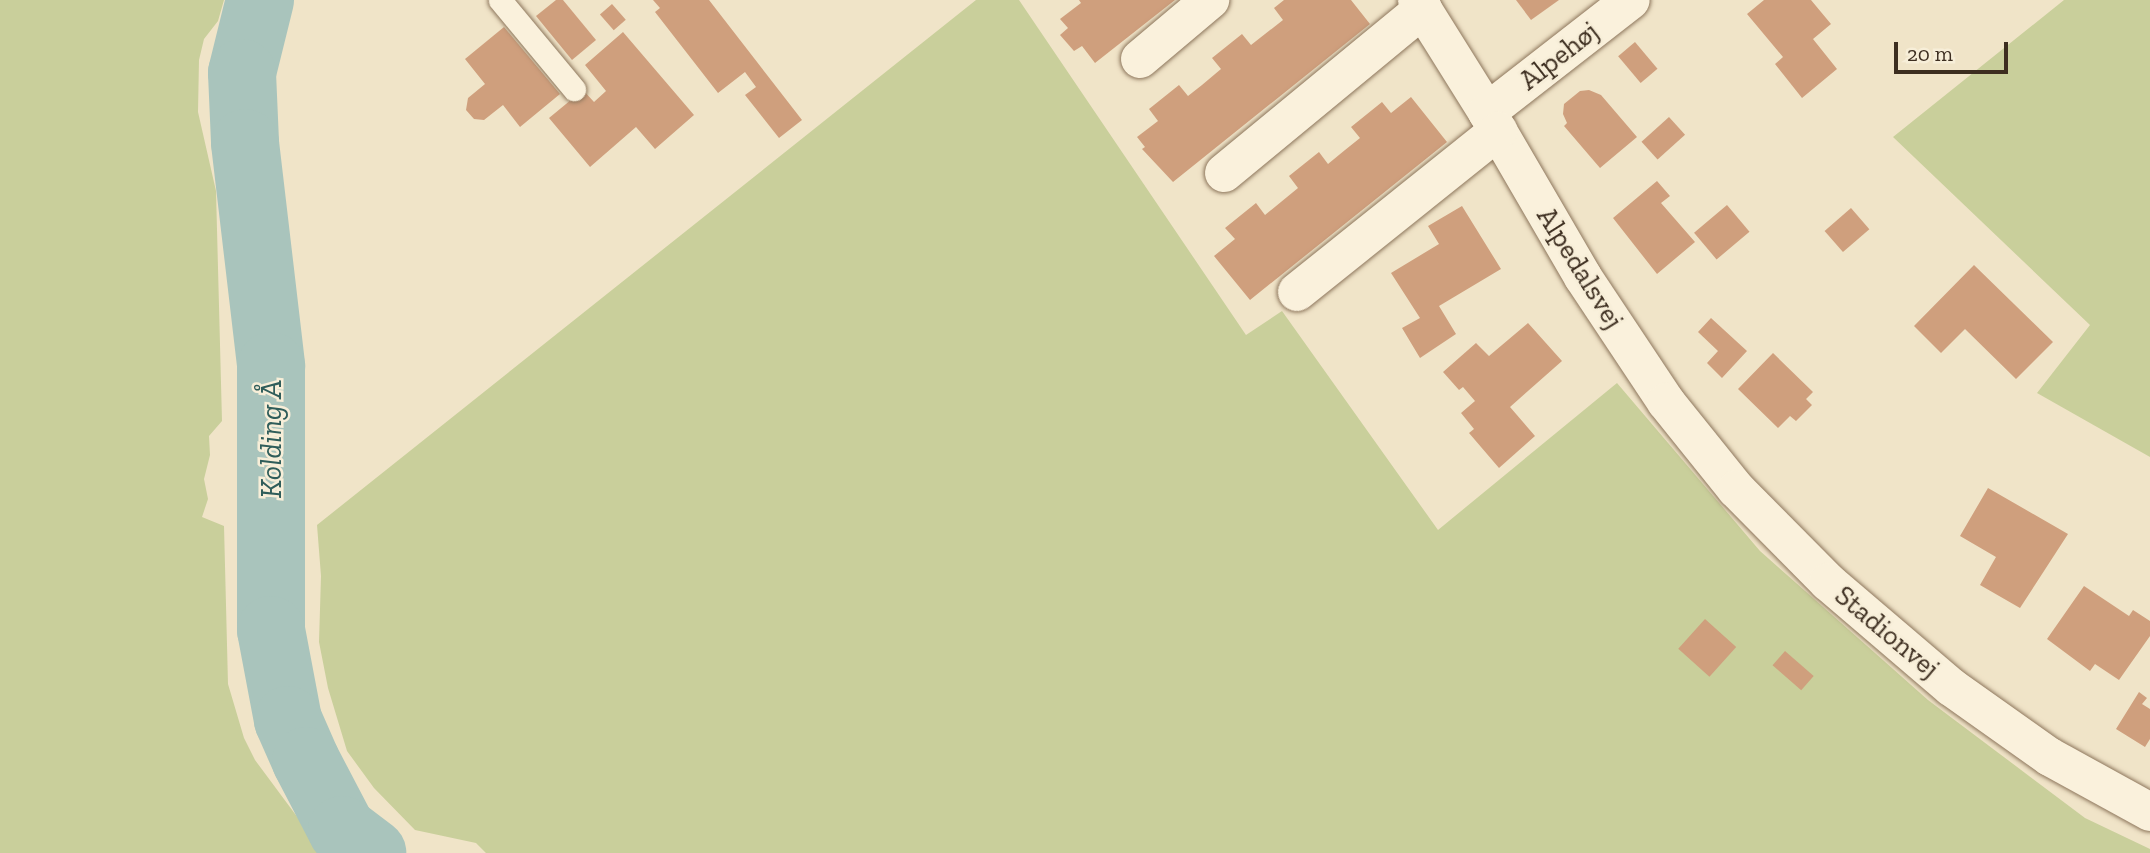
<!DOCTYPE html>
<meta charset="utf-8">
<style>
body{margin:0}
#map{position:relative;width:2150px;height:853px;overflow:hidden;background:#f0e4c8;font-family:"Zilla Slab",serif}
div>[style]{position:absolute}
.green>*{inset:0;background:#c9cf9b}
.river>*{height:68px;margin:-34px;padding:0 34px;transform-origin:34px;border-radius:34px;background:#a9c4bc}
.building>*{inset:0;background:#cf9f7d;transform-origin:0 0}
.roads{filter:drop-shadow(0 0 2px #8d765c) drop-shadow(0 0 2px #8d765c)}
.lane>*{height:23px;margin:-11.5px;padding:0 11.5px;transform-origin:11.5px;border-radius:11.5px;background:#faf1dc}
.street>*{height:38px;margin:-19px;padding:0 19px;transform-origin:19px;border-radius:19px;background:#faf1dc}
span{translate:-50% -50%;white-space:nowrap;text-align:center;line-height:1.15;-webkit-text-stroke:5px #f7eed8;paint-order:stroke}
.street-label{font-size:28px;color:#3d2e20}
.water-label{font-size:30px;color:#2f5d5a;font-style:italic}
.scale{position:absolute;left:1894px;top:42px;width:114px;height:32px;box-sizing:border-box;border:4px solid #3d2e20;border-top:0;padding-left:9px;font-size:21px;line-height:24px;white-space:nowrap;color:#3d2e20;-webkit-text-stroke:5px #f7eed8;paint-order:stroke}
</style>
<div id="map">
<div class="green">
<i style="clip-path:polygon(0 0,224px 0,218px 21px,204px 39px,199px 60px,198px 112px,216px 191px,222px 421px,209px 436px,210px 455px,204px 479px,208px 499px,202px 517px,224px 526px,228px 684px,244px 738px,255px 760px,324px 853px,0 853px)"></i>
<i style="clip-path:polygon(976px 0,1019px 0,1246px 335px,1282px 311px,1438px 530px,1617px 383px,1760px 551px,1928px 700px,2085px 818px,2150px 849px,2150px 853px,486px 853px,476px 843px,415px 830px,374px 788px,347px 751px,328px 688px,319px 642px,321px 576px,317px 525px)"></i>
<i style="clip-path:polygon(2064px 0,2150px 0,2150px 457px,2037px 393px,2090px 325px,1893px 137px)"></i>
</div>
<div class="river">
<i style="left:260px;top:0;width:75px;rotate:103.9deg"></i>
<i style="left:242px;top:73px;width:70px;rotate:87.5deg"></i>
<i style="left:245px;top:143px;width:225px;rotate:83.3deg"></i>
<i style="left:271px;top:366px;width:264px;rotate:90deg"></i>
<i style="left:271px;top:630px;width:92px;rotate:79.3deg"></i>
<i style="left:288px;top:720px;width:45px;rotate:66.3deg"></i>
<i style="left:306px;top:761px;width:78px;rotate:62.4deg"></i>
<i style="left:342px;top:830px;width:38px;rotate:37deg"></i>
</div>
<div class="building">
<i style="clip-path:polygon(556px 0,563px 0,596px 40px,572px 60px,536px 16px)"></i>
<i style="clip-path:polygon(653px 0,709px 0,802px 120px,779px 138px,745px 95px,756px 87px,745px 72px,718px 93px,655px 12px,660px 8px)"></i>
<i style="clip-path:polygon(1079px 0,1175px 0,1095px 63px,1082px 46px,1074px 51px,1060px 35px,1068px 28px,1060px 19px,1081px 3px)"></i>
<i style="clip-path:polygon(1284px 0,1351px 0,1370px 24px,1173px 182px,1142px 149px,1145px 147px,1137px 137px,1158px 121px,1149px 109px,1179px 85px,1188px 96px,1202px 85px,1221px 69px,1212px 58px,1242px 34px,1251px 45px,1283px 20px,1274px 8px)"></i>
<i style="clip-path:polygon(1516px 0,1559px 0,1531px 20px)"></i>
<i style="clip-path:polygon(1764px 0,1811px 0,1831px 24px,1813px 39px,1837px 69px,1802px 98px,1775px 64px,1783px 57px,1747px 14px)"></i>
<i style="left:612px;top:4px;width:21px;height:16px;rotate:49deg"></i>
<i style="clip-path:polygon(504px 27px,560px 94px,520px 127px,503px 105px,484px 120px,474px 119px,466px 110px,468px 98px,485px 84px,465px 59px)"></i>
<i style="clip-path:polygon(623px 32px,694px 115px,655px 149px,636px 127px,590px 167px,549px 118px,583px 90px,594px 102px,606px 91px,585px 65px)"></i>
<i style="left:1635px;top:42px;width:35px;height:22px;rotate:50deg"></i>
<i style="clip-path:polygon(1589px 90px,1601px 95px,1637px 137px,1600px 168px,1564px 126px,1567px 123px,1563px 114px,1564px 104px,1580px 91px)"></i>
<i style="clip-path:polygon(1411px 97px,1447px 142px,1250px 300px,1214px 256px,1235px 239px,1225px 228px,1256px 203px,1265px 215px,1298px 188px,1289px 176px,1319px 152px,1328px 164px,1345px 150px,1360px 138px,1351px 127px,1382px 102px,1391px 113px)"></i>
<i style="left:1669px;top:117px;width:24px;height:37px;rotate:48deg"></i>
<i style="clip-path:polygon(1657px 181px,1670px 196px,1661px 203px,1695px 242px,1657px 274px,1613px 218px)"></i>
<i style="left:1727px;top:205px;width:35px;height:43px;rotate:50deg"></i>
<i style="clip-path:polygon(1462px 206px,1501px 269px,1439px 306px,1456px 334px,1420px 358px,1402px 328px,1420px 318px,1391px 273px,1439px 244px,1428px 226px)"></i>
<i style="left:1851px;top:208px;width:28px;height:35px;rotate:49deg"></i>
<i style="clip-path:polygon(1974px 265px,2053px 342px,2016px 379px,1965px 329px,1941px 353px,1914px 326px)"></i>
<i style="clip-path:polygon(1711px 318px,1747px 351px,1722px 378px,1707px 363px,1718px 351px,1698px 332px)"></i>
<i style="clip-path:polygon(1528px 323px,1562px 361px,1510px 407px,1535px 436px,1499px 468px,1469px 433px,1474px 429px,1461px 413px,1475px 401px,1463px 387px,1459px 390px,1443px 372px,1476px 343px,1489px 356px)"></i>
<i style="clip-path:polygon(1773px 353px,1813px 392px,1806px 399px,1812px 405px,1796px 421px,1790px 416px,1778px 428px,1738px 389px)"></i>
<i style="clip-path:polygon(1988px 488px,2068px 534px,2020px 608px,1980px 585px,1996px 557px,1960px 536px)"></i>
<i style="clip-path:polygon(2084px 586px,2129px 616px,2133px 610px,2150px 621px,2150px 636px,2119px 680px,2095px 664px,2090px 671px,2047px 639px)"></i>
<i style="left:1705px;top:619px;width:42px;height:40px;rotate:42deg"></i>
<i style="left:1785px;top:651px;width:38px;height:19px;rotate:41deg"></i>
<i style="clip-path:polygon(2139px 692px,2147px 698px,2142px 704px,2150px 709px,2150px 739px,2145px 747px,2116px 729px)"></i>
</div>
<div class="roads">
<div class="lane">
<i style="left:500px;top:0;width:116px;rotate:50.3deg"></i>
</div>
<div class="street">
<i style="left:1417px;top:0;width:132px;rotate:58deg"></i>
<i style="left:1487px;top:112px;width:191px;rotate:59.8deg"></i>
<i style="left:1583px;top:277px;width:150px;rotate:56.4deg"></i>
<i style="left:1666px;top:402px;width:112px;rotate:51.2deg"></i>
<i style="left:1736px;top:489px;width:131px;rotate:45.3deg"></i>
<i style="left:1828px;top:582px;width:162px;rotate:40.5deg"></i>
<i style="left:1951px;top:687px;width:121px;rotate:35.3deg"></i>
<i style="left:2050px;top:757px;width:114px;rotate:28.8deg"></i>
<i style="left:1140px;top:59px;width:92px;rotate:-40.1deg"></i>
<i style="left:1487px;top:112px;width:182px;rotate:-37.9deg"></i>
<i style="left:1224px;top:173px;width:258px;rotate:-39.5deg"></i>
<i style="left:1297px;top:292px;width:258px;rotate:-38.7deg"></i>
</div>
</div>
<div class="street-label">
<span style="left:1559px;top:56px;rotate:-38deg">Alpehøj</span>
<span style="left:1580px;top:268px;rotate:58deg">Alpedalsvej</span>
<span style="left:1887px;top:632px;rotate:40deg">Stadionvej</span>
</div>
<div class="water-label">
<span style="left:271px;top:439px;rotate:-90deg">Kolding Å</span>
</div>
<div class="scale">20 m</div>
</div>
